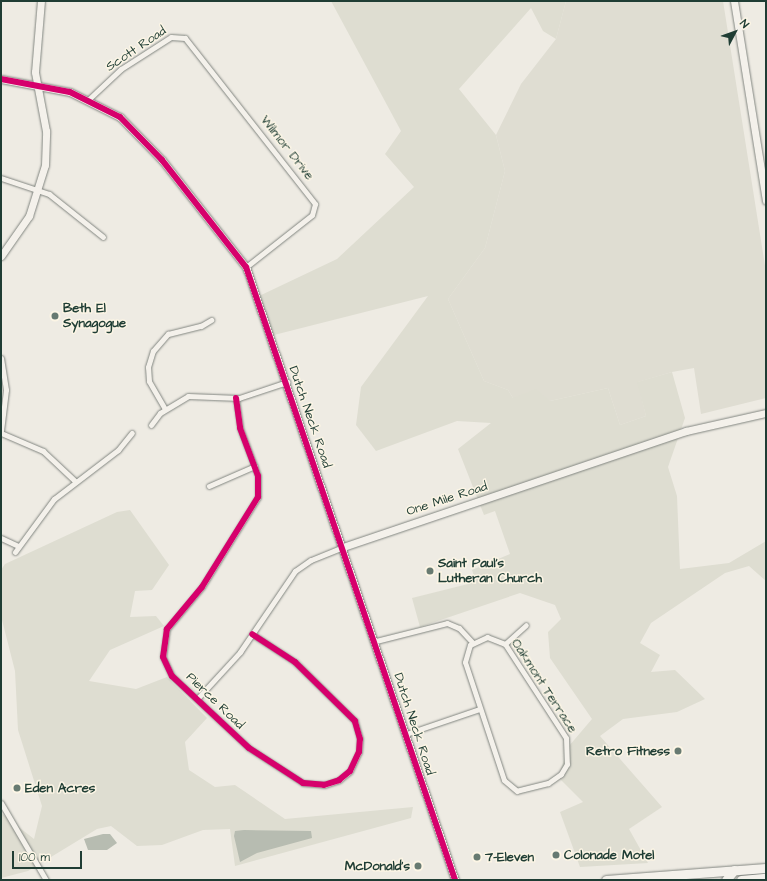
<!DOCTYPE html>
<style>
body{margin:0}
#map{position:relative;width:767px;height:881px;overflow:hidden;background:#eeebe3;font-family:"Architects Daughter",sans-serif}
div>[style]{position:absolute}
.built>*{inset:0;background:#dfddd2}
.green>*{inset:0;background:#deddd1}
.water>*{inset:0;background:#b7bcb1}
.roads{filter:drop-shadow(0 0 1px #828681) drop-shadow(0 0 1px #828681)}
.street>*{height:5px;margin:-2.5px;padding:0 2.5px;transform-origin:2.5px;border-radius:2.5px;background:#f4f1eb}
.secondary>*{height:7px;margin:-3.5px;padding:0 3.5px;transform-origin:3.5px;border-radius:3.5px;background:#f4f1eb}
.highway>*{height:9px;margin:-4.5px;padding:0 4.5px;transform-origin:4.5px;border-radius:4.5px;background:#f4f1eb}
.cycleway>*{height:6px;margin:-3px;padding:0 3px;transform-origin:3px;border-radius:3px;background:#d6006c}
.dots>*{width:11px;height:11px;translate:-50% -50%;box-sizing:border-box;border:2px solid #fcf5e5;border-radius:50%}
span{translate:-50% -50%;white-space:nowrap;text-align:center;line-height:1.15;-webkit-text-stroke:3px #fcf5e5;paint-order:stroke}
.street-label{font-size:13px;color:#1f3d34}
.poi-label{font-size:13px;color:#1f3d34;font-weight:700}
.left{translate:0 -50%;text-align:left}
.right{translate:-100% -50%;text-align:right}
.frame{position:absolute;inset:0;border:2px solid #1f3d34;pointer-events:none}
.north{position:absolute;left:715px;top:12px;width:40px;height:40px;-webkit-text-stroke:3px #fcf5e5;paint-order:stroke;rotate:49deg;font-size:11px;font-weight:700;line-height:16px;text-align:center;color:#1f3d34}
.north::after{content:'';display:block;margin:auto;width:14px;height:18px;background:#1f3d34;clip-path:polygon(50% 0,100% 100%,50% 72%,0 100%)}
.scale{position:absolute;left:12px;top:851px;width:70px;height:18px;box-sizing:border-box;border:2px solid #1f3d34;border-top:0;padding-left:5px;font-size:12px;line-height:14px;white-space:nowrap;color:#1f3d34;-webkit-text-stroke:3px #fcf5e5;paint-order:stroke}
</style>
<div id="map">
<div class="built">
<i style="clip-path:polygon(566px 1px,723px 1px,766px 272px,766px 398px,701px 414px,694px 368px,672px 372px,638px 382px,646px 416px,620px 425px,608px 388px,550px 401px,513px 398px,508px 390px,484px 381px,448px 299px,485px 248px,505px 171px,496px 135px,521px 84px,556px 39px)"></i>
</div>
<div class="green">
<i style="clip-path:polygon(331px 1px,566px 1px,556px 39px,543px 31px,531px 8px,459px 89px,496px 135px,505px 171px,485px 248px,448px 299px,484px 381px,508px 390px,513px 398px,536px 389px,550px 401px,608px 388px,620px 425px,646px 416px,637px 382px,672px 372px,685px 418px,668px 467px,677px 496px,680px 569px,729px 563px,766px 541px,766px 581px,749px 566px,725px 573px,651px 623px,640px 643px,660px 655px,651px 672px,675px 670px,705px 699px,677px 712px,623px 719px,600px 736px,662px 807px,629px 829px,648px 863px,580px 867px,560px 812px,583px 802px,558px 777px,569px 746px,592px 719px,550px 658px,548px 632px,561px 619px,555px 605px,520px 593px,420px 627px,412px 598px,476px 582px,472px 570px,510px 554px,495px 511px,484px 515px,458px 449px,491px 423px,457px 421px,376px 451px,356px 425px,361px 387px,428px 296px,270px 336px,257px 297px,337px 259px,414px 187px,385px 154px,401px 131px)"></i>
<i style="clip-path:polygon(130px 510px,169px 565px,152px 590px,135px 591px,130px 617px,156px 616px,164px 626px,110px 650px,89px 681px,136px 689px,167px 677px,207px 718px,185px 742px,189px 770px,215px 787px,235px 785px,285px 819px,413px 807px,411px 818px,235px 866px,230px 829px,203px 830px,162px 845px,137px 846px,111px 826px,97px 829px,28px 871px,1px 878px,1px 813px,34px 839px,42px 806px,18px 730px,15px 671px,1px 616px,1px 570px,5px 564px,117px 512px)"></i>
</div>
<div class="water">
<i style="clip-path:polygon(244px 830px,311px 831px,312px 838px,257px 853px,240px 862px,234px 836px,235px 831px)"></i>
<i style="clip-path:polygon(103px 834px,110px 834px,117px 843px,107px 850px,88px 850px,84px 839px)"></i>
</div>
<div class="roads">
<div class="street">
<i style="left:89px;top:99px;width:44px;rotate:-43.2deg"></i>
<i style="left:121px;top:69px;width:59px;rotate:-32.6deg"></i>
<i style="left:171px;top:37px;width:14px;rotate:4deg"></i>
<i style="left:185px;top:38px;width:211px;rotate:51.9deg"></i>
<i style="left:315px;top:204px;width:11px;rotate:105deg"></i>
<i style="left:312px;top:215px;width:84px;rotate:141.8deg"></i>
<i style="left:1px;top:178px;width:51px;rotate:18.4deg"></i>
<i style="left:49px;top:194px;width:69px;rotate:38.5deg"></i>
<i style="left:1px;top:358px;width:32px;rotate:81deg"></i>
<i style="left:6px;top:390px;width:41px;rotate:97deg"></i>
<i style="left:236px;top:398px;width:30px;rotate:82deg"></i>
<i style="left:240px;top:428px;width:51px;rotate:69.4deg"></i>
<i style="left:258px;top:476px;width:21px;rotate:90deg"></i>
<i style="left:258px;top:497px;width:106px;rotate:121.9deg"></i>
<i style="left:202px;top:587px;width:55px;rotate:129.8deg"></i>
<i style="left:167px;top:629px;width:28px;rotate:98deg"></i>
<i style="left:163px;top:657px;width:21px;rotate:65deg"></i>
<i style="left:172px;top:676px;width:105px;rotate:43.1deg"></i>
<i style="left:249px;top:748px;width:64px;rotate:32.9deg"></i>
<i style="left:303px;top:783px;width:21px;rotate:5deg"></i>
<i style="left:324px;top:785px;width:16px;rotate:-18deg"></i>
<i style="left:339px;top:780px;width:14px;rotate:-39deg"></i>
<i style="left:350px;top:771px;width:21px;rotate:-65deg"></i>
<i style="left:359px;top:752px;width:13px;rotate:-86deg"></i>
<i style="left:360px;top:739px;width:19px;rotate:-106deg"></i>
<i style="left:355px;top:721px;width:84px;rotate:-135.5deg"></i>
<i style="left:295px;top:662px;width:51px;rotate:-146.9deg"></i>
<i style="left:165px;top:409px;width:32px;rotate:-120deg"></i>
<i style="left:149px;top:381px;width:14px;rotate:-94deg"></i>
<i style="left:148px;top:367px;width:17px;rotate:-73deg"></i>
<i style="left:153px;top:351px;width:23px;rotate:-49deg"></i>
<i style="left:168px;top:334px;width:34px;rotate:-14deg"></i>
<i style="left:201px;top:326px;width:12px;rotate:-31deg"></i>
<i style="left:151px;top:425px;width:15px;rotate:-53deg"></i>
<i style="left:160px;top:413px;width:33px;rotate:-31deg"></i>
<i style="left:188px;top:396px;width:51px;rotate:2.2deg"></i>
<i style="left:239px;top:398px;width:51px;rotate:-18.4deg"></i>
<i style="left:1px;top:433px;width:46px;rotate:23.2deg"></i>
<i style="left:43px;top:451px;width:44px;rotate:43.2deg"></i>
<i style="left:209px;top:486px;width:50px;rotate:-23.5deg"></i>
<i style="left:1px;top:538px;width:19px;rotate:25deg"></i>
<i style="left:15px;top:552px;width:66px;rotate:-53.7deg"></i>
<i style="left:54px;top:499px;width:81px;rotate:-37.4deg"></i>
<i style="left:118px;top:450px;width:22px;rotate:-51deg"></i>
<i style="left:487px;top:637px;width:19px;rotate:21deg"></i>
<i style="left:505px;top:644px;width:112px;rotate:57deg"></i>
<i style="left:566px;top:738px;width:26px;rotate:88deg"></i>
<i style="left:567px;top:764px;width:12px;rotate:121deg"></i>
<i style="left:561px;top:774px;width:16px;rotate:145deg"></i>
<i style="left:548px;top:783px;width:32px;rotate:166deg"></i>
<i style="left:517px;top:791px;width:17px;rotate:-140deg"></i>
<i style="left:504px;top:780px;width:124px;rotate:-108.3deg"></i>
<i style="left:465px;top:662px;width:18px;rotate:-74deg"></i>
<i style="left:470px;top:645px;width:19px;rotate:-25deg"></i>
<i style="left:376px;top:641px;width:73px;rotate:-14.2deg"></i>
<i style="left:447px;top:623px;width:13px;rotate:23deg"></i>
<i style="left:459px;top:628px;width:19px;rotate:47deg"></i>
<i style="left:505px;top:644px;width:28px;rotate:-42deg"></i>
<i style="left:197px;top:699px;width:64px;rotate:-47.5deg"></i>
<i style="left:240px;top:652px;width:98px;rotate:-55.8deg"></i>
<i style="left:295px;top:571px;width:19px;rotate:-35deg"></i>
<i style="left:311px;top:560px;width:35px;rotate:-22deg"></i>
<i style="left:406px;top:734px;width:78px;rotate:-18.7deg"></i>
<i style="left:1px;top:803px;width:89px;rotate:59.7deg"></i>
</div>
<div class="secondary">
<i style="left:734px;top:1px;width:202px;rotate:80.9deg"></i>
<i style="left:1px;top:79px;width:70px;rotate:10.7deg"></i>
<i style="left:70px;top:92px;width:56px;rotate:26.6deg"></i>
<i style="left:120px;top:117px;width:60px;rotate:45.7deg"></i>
<i style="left:162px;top:160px;width:136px;rotate:51.9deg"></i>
<i style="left:246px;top:267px;width:648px;rotate:71.17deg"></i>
<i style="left:1px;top:256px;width:49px;rotate:-55deg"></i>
<i style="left:29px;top:216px;width:53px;rotate:-72.6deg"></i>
<i style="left:45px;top:165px;width:34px;rotate:-88deg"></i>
<i style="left:46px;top:131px;width:60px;rotate:-100.6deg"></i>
<i style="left:35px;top:72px;width:71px;rotate:-85.2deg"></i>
<i style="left:343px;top:547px;width:362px;rotate:-18.7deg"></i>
<i style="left:686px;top:431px;width:82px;rotate:-12.7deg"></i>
</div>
<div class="highway">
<i style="left:606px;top:880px;width:160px;rotate:-4.3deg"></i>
<i style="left:726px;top:880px;width:13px;rotate:-51deg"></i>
<i style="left:741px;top:880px;width:25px;rotate:-5deg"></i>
</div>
</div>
<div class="cycleway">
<i style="left:1px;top:79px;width:70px;rotate:10.7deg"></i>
<i style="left:70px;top:92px;width:56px;rotate:26.6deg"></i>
<i style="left:120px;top:117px;width:60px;rotate:45.7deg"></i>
<i style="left:162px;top:160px;width:136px;rotate:51.9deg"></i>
<i style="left:246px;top:267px;width:648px;rotate:71.17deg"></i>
<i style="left:236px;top:398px;width:30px;rotate:82deg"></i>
<i style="left:240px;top:428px;width:51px;rotate:69.4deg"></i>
<i style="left:258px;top:476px;width:21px;rotate:90deg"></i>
<i style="left:258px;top:497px;width:106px;rotate:121.9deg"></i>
<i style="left:202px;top:587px;width:55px;rotate:129.8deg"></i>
<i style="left:167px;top:629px;width:28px;rotate:98deg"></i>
<i style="left:163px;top:657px;width:21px;rotate:65deg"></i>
<i style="left:172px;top:676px;width:105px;rotate:43.1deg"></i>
<i style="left:249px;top:748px;width:64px;rotate:32.9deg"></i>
<i style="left:303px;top:783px;width:21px;rotate:5deg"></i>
<i style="left:324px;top:785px;width:16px;rotate:-18deg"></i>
<i style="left:339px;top:780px;width:14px;rotate:-39deg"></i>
<i style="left:350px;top:771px;width:21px;rotate:-65deg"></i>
<i style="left:359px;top:752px;width:13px;rotate:-86deg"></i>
<i style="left:360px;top:739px;width:19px;rotate:-106deg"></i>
<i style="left:355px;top:721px;width:84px;rotate:-135.5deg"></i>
<i style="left:295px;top:662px;width:51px;rotate:-146.9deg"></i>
</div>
<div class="dots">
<i style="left:55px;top:316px;background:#677a71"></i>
<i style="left:430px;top:571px;background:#677a71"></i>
<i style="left:678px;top:751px;background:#677a71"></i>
<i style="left:17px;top:788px;background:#677a71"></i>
<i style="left:556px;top:855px;background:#677a71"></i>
<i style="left:477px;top:857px;background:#677a71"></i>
<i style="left:418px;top:866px;background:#677a71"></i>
</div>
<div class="street-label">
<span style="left:136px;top:49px;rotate:-34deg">Scott Road</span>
<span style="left:287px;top:148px;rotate:52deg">Wilmor Drive</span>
<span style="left:310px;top:417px;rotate:71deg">Dutch Neck Road</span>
<span style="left:447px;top:499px;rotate:-18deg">One Mile Road</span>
<span style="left:544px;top:686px;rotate:57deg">Oakmont Terrace</span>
<span style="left:215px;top:701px;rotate:44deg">Pierce Road</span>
<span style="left:414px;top:724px;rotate:72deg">Dutch Neck Road</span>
</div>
<div class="poi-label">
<span class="left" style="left:63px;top:316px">Beth El<br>Synagogue</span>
<span class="left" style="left:438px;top:571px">Saint Paul's<br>Lutheran Church</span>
<span class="right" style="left:670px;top:751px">Retro Fitness</span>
<span class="left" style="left:25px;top:788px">Eden Acres</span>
<span class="left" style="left:564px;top:855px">Colonade Motel</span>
<span class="left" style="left:485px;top:857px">7-Eleven</span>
<span class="right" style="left:410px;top:866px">McDonald's</span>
</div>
<div class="frame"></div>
<div class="north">N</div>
<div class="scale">100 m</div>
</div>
